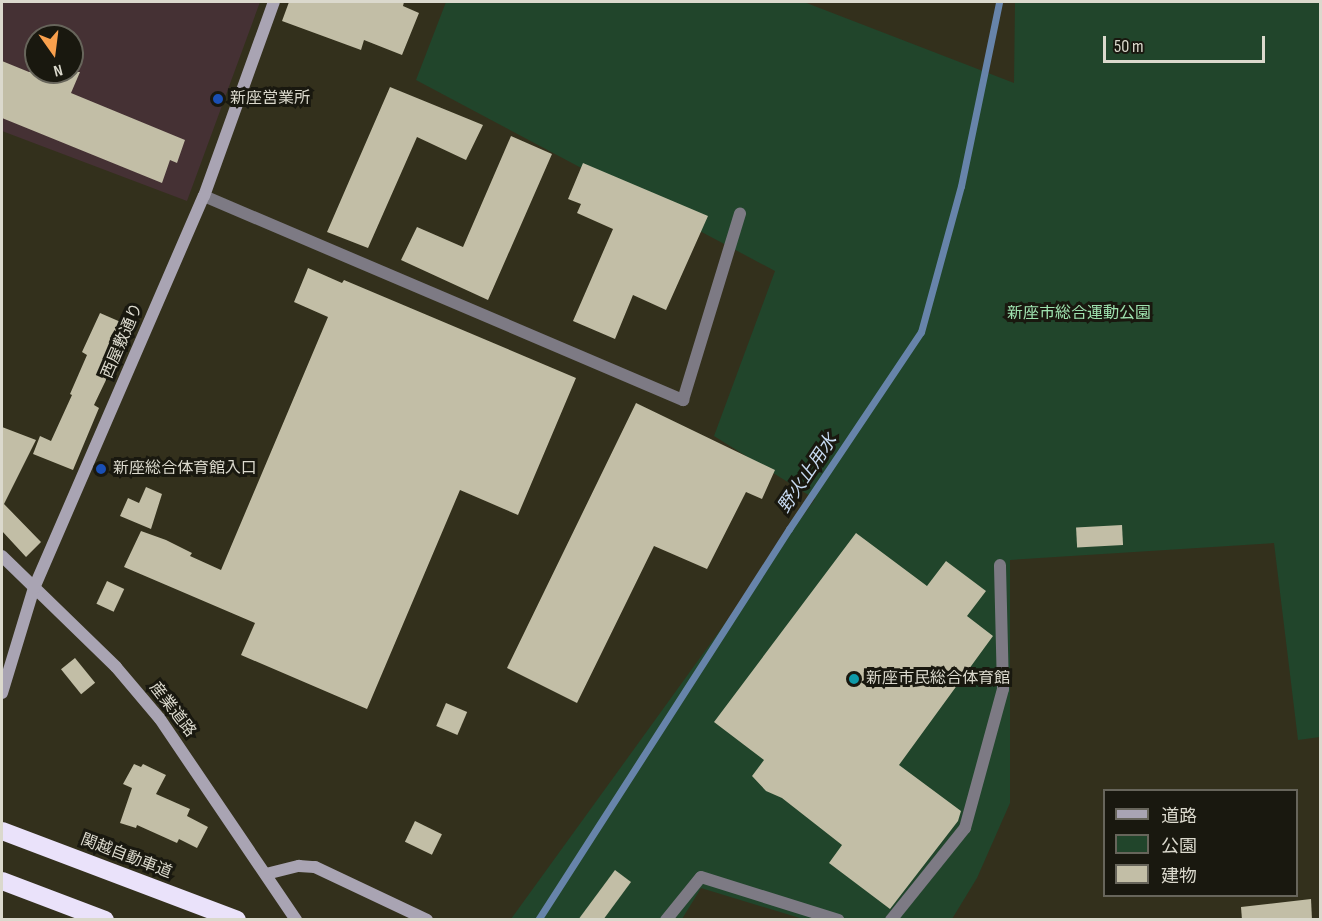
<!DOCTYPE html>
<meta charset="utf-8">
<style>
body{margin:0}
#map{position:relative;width:1322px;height:921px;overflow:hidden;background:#33301c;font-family:"Sofia Sans Condensed","Noto Sans JP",sans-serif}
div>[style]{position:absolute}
.industrial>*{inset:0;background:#453134}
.green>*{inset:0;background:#21452b}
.stream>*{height:7px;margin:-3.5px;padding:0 3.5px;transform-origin:3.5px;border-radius:3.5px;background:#6784aa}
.building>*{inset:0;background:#c2bea6;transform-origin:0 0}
.street>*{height:12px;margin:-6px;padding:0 6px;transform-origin:6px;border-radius:6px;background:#7d7a84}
.secondary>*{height:12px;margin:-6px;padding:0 6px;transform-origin:6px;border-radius:6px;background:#a9a4b3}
.highway>*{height:18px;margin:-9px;padding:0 9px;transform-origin:9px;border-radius:9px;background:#eae2fa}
.dots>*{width:16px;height:16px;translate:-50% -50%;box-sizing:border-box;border:3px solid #19180f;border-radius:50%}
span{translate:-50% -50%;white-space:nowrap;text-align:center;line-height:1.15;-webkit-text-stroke:6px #19180f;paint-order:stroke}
.poi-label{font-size:16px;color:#dbd9cd}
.left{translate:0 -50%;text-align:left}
.park-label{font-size:16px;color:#9ee1ae}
.street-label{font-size:16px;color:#dbd9cd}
.water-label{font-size:18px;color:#c8dbf3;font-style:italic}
.frame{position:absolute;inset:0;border:3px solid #dbd9cd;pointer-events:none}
.legend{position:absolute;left:1103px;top:789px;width:195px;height:108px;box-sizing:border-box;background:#19180f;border:2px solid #67655b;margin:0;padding:8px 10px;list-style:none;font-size:18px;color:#dbd9cd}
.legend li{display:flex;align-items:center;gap:12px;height:30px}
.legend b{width:30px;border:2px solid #67655b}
.north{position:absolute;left:24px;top:24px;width:60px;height:60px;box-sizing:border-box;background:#19180f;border:2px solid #67655b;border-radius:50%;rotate:166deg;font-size:16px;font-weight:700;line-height:24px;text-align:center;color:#dbd9cd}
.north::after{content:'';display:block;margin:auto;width:21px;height:27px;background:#f9a04d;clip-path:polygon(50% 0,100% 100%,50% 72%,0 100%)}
.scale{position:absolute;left:1103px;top:36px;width:162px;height:27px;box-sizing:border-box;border:3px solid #dbd9cd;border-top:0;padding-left:8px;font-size:18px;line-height:21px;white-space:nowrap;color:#dbd9cd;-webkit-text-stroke:4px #19180f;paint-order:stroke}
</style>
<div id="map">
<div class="industrial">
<i style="clip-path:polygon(evenodd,2px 2px,260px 2px,187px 201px,2px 131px,2px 2px,36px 36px,72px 36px,72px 72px,36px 72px,36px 36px)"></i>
</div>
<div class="green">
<i style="clip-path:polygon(446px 2px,804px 2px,1014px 83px,1015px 2px,1320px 2px,1320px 737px,1298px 740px,1274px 543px,1010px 560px,1010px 803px,977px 878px,952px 919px,803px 919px,701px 888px,682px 919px,511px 919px,815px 499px,714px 436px,775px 271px,416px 80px)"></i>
</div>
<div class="stream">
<i style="left:538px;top:920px;width:465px;rotate:-57.3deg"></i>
<i style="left:789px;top:529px;width:237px;rotate:-56.2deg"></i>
<i style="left:921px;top:332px;width:151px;rotate:-74.7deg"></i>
<i style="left:961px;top:186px;width:188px;rotate:-78.3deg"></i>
</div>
<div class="building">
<i style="clip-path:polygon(289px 2px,404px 2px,403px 6px,419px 13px,402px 55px,364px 40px,361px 50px,282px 21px)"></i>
<i style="clip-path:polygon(2px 61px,29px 72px,80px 72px,71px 93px,185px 140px,177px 163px,170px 160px,162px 183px,2px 118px)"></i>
<i style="clip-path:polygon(390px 87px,483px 125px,466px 160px,417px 137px,368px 248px,327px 232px)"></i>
<i style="clip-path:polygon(511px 136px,552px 154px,488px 300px,401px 260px,417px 227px,463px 247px)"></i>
<i style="clip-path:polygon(583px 163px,708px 216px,666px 310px,633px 295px,615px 339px,573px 321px,613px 229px,577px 213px,581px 204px,568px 199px)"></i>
<i style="clip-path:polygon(308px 268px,342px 283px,344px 280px,576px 378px,518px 515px,460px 490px,367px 709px,241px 655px,255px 623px,124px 567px,141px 531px,166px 540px,192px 553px,190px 556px,221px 570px,328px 317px,294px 302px)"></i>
<i style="clip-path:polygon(100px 313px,123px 323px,120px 330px,128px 334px,94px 405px,99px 408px,73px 470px,33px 454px,40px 436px,51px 441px,72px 395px,70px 394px,87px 355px,82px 352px)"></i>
<i style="clip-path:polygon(636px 403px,775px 470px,762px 499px,746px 492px,707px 569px,654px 546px,577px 703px,507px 668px)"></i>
<i style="clip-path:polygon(2px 427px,36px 440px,4px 504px,41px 542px,26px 557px,2px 531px)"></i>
<i style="clip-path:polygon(146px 487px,162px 494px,151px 529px,120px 516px,128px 498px,139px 503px)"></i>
<i style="left:1122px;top:525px;width:20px;height:46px;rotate:87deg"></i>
<i style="clip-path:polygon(856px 533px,927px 586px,946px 561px,986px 591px,967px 616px,993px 636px,899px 765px,961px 811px,958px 821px,890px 909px,829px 863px,842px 845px,782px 798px,766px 791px,752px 776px,764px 760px,714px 722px)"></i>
<i style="left:107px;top:581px;width:19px;height:25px;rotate:25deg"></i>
<i style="left:75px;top:658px;width:32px;height:18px;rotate:51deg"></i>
<i style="left:446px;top:703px;width:23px;height:25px;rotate:23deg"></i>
<i style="clip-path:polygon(134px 764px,141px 767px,143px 764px,166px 775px,156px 794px,190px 809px,187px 816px,208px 827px,197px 848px,179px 839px,177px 843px,137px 825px,136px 828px,120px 823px,132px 788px,123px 784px)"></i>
<i style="left:415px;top:821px;width:30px;height:23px;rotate:26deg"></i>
<i style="clip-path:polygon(615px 870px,631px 882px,603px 920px,578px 920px)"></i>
<i style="clip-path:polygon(1311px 899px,1312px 920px,1242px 920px,1241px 907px)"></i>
</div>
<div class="street">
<i style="left:204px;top:196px;width:521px;rotate:23.07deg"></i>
<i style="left:683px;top:400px;width:195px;rotate:-73deg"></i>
<i style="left:666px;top:920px;width:55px;rotate:-50.9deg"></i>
<i style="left:701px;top:877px;width:144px;rotate:17.4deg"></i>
<i style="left:891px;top:920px;width:118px;rotate:-51.2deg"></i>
<i style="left:965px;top:828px;width:144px;rotate:-74.7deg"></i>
<i style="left:1003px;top:689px;width:124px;rotate:-91.4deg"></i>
</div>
<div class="secondary">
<i style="left:2px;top:556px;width:159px;rotate:44.2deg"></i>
<i style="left:116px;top:667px;width:68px;rotate:49.8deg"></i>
<i style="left:160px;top:719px;width:243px;rotate:55.9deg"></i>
<i style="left:2px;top:693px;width:110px;rotate:-73.1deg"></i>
<i style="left:34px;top:588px;width:427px;rotate:-66.6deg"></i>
<i style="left:204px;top:196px;width:206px;rotate:-70.2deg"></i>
<i style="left:266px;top:874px;width:34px;rotate:-14deg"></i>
<i style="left:299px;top:866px;width:16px;rotate:4deg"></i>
<i style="left:315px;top:867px;width:124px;rotate:25.3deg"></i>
</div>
<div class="highway">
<i style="left:2px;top:831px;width:251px;rotate:20.7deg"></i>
<i style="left:2px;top:881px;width:110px;rotate:20.7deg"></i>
</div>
<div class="dots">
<i style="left:218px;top:99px;background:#1a4fb4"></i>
<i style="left:101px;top:469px;background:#1a4fb4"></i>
<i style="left:854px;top:679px;background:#0f9aa8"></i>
</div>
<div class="poi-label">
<span class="left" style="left:230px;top:99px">新座営業所</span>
<span class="left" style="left:113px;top:469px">新座総合体育館入口</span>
<span class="left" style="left:866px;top:679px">新座市民総合体育館</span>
</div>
<div class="park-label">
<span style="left:1079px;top:314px">新座市総合運動公園</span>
</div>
<div class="street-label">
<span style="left:123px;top:341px;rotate:-67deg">西屋敷通り</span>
<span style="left:172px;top:710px;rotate:52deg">産業道路</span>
<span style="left:126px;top:857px;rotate:21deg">関越自動車道</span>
</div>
<div class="water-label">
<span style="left:808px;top:474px;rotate:-56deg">野火止用水</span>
</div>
<div class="frame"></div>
<ul class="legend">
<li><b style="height:8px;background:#a9a4b3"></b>道路</li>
<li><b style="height:16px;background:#21452b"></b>公園</li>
<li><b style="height:16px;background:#c2bea6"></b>建物</li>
</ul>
<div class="north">N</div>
<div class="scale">50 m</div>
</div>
